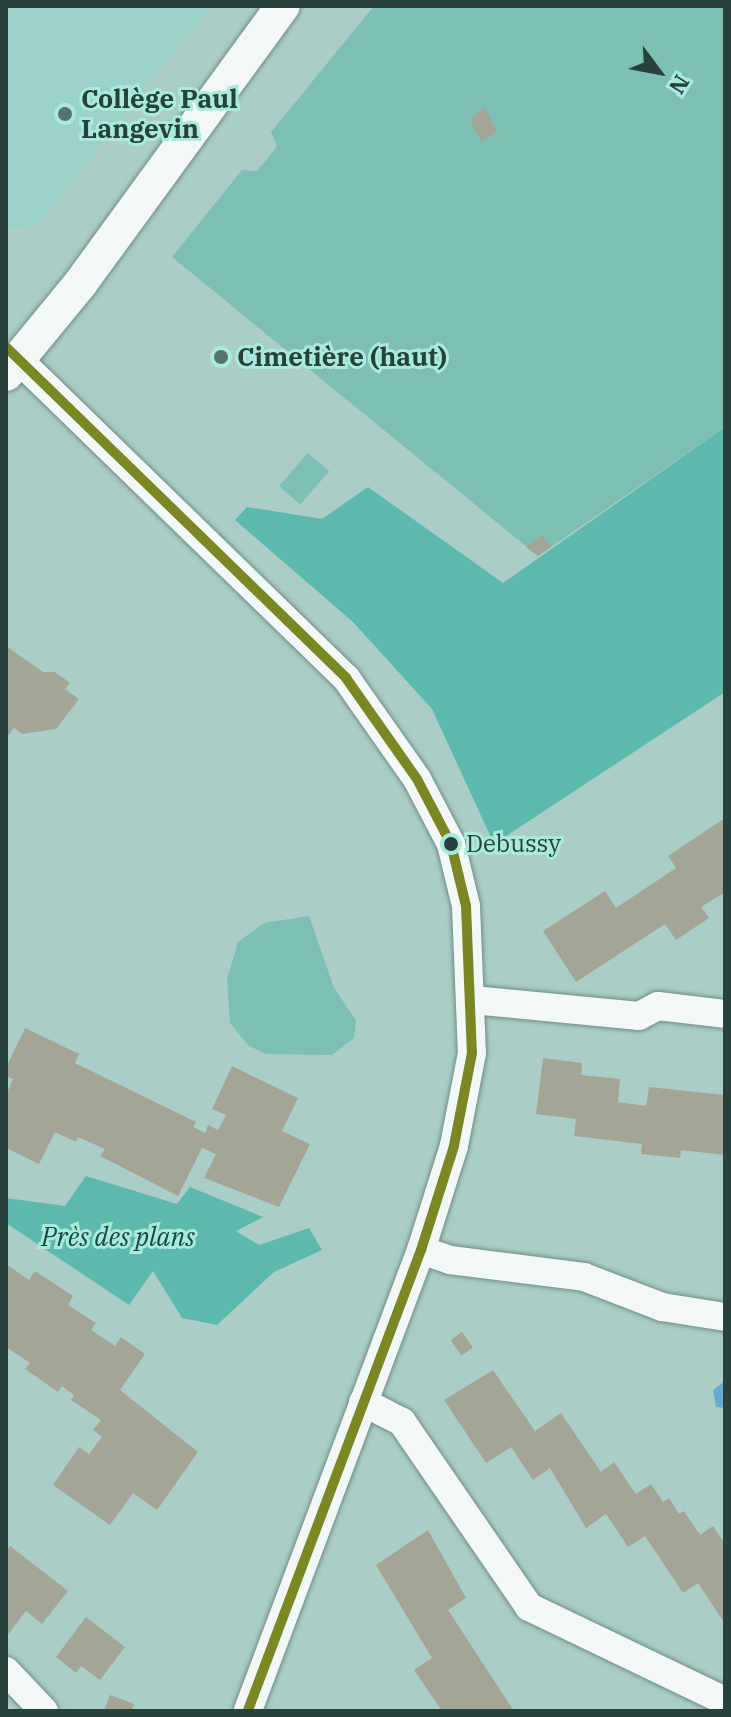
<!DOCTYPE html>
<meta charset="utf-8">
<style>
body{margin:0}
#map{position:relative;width:731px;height:1717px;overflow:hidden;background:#abcdc7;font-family:"IBM Plex Serif",serif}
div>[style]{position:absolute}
.built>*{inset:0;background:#9ad2c7}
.green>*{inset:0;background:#7dbfb3;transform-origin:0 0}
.forest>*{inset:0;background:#5cb9ac}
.water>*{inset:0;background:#66acd0}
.building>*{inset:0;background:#a3a597;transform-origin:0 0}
.roads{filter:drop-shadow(0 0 2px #718c87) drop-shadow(0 0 2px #718c87)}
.minor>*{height:28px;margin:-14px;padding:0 14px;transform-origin:14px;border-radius:14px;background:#f2f8f7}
.tertiary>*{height:34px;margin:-17px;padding:0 17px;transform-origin:17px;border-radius:17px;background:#f2f8f7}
.bus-1>*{height:10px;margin:-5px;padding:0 5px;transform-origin:5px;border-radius:5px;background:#7a8722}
.dots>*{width:22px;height:22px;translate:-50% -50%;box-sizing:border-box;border:4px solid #a9eadc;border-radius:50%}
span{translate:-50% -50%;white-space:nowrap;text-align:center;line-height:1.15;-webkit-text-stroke:6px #a9eadc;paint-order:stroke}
.bus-label{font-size:24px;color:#27423d}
.left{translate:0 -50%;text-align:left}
.poi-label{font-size:26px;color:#27423d;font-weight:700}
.park-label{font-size:26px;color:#144a42;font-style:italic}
.frame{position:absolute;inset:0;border:8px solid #27423d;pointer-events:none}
.north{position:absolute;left:619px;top:32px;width:80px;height:80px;-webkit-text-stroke:6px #a9eadc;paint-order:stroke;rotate:122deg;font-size:22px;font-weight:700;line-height:32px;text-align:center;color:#27423d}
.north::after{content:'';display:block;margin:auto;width:28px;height:36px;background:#27423d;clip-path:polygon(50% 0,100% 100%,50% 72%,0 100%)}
</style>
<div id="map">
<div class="built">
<i style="clip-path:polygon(6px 6px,210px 6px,38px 223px,17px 229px,6px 226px)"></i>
</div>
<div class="green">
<i style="clip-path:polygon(374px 6px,725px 6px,725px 427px,538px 556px,172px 257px,242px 170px,257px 171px,268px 158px,277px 146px,271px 132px)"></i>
<i style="left:308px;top:453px;width:28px;height:44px;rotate:41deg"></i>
<i style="clip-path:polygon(309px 916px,334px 988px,356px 1020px,354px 1038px,332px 1055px,265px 1054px,248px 1045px,230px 1023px,227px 979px,238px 942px,264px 923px)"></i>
</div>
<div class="forest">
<i style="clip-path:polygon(725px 427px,725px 692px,494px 844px,432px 709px,353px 622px,235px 520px,247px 507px,322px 519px,368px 487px,503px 583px)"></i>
<i style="clip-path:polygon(86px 1176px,177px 1204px,190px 1187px,263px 1217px,236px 1231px,259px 1245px,309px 1228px,322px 1250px,274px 1272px,217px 1325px,182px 1318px,153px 1271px,129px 1305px,6px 1223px,6px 1198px,65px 1206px)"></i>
</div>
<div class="water">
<i style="clip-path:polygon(725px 1381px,725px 1408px,716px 1407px,713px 1390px)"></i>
</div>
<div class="building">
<i style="clip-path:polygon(484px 107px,497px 132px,481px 141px,470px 120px)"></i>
<i style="clip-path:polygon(543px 535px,551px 547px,538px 556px,526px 547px)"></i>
<i style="clip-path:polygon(6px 646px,43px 672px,55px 672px,70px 683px,65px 689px,79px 699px,56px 729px,22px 734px,14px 728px,6px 738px)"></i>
<i style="clip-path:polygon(725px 818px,725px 892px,701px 907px,709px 918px,676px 940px,665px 924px,576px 982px,543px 931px,605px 891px,616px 908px,676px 868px,668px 856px)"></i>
<i style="clip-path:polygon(25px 1028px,79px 1054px,75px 1063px,196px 1122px,193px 1127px,205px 1133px,208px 1125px,218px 1130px,226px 1115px,212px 1109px,232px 1066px,298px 1098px,282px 1131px,310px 1144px,279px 1207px,204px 1178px,216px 1154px,202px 1148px,178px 1196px,100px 1156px,105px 1149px,78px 1137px,76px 1142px,55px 1132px,39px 1164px,6px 1148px,6px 1095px,13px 1079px,6px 1076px,6px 1068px)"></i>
<i style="clip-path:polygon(543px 1058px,582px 1063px,581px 1075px,620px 1079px,618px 1102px,646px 1106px,649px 1087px,725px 1095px,725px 1155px,681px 1150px,680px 1158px,641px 1154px,642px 1144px,574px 1136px,576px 1119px,536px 1114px)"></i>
<i style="clip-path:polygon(6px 1264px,29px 1280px,35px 1271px,73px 1296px,68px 1305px,96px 1323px,91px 1330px,115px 1346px,121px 1337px,145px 1354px,120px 1390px,198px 1452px,157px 1510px,133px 1493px,110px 1525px,53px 1485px,79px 1447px,89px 1454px,102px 1437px,93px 1430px,101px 1420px,71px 1400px,74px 1395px,62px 1386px,58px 1392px,25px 1369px,30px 1363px,6px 1347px)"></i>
<i style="left:462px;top:1332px;width:19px;height:14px;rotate:55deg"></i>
<i style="clip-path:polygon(493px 1370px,535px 1431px,561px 1413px,601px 1472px,614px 1462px,636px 1494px,651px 1484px,663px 1502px,669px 1498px,679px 1514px,684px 1511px,700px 1535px,713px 1526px,725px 1544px,725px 1624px,698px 1583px,683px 1593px,645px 1536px,628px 1547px,606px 1514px,586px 1528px,550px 1468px,533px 1480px,511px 1447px,486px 1463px,444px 1400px)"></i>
<i style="clip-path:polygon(428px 1530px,466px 1598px,448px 1610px,514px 1711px,442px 1711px,414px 1670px,432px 1658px,376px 1565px)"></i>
<i style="clip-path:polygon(10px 1546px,68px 1591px,42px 1624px,26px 1611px,6px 1637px,6px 1552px)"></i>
<i style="clip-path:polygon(86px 1617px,125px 1647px,100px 1680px,81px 1666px,76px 1673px,56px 1657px)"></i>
<i style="clip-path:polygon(110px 1695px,134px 1704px,131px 1711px,104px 1711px)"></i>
</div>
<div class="roads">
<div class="minor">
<i style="left:19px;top:360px;width:456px;rotate:44.2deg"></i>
<i style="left:346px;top:678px;width:123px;rotate:54.9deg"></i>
<i style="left:417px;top:779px;width:73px;rotate:62.4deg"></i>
<i style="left:451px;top:844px;width:64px;rotate:76.4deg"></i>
<i style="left:466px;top:906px;width:147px;rotate:87.7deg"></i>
<i style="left:472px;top:1053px;width:95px;rotate:101deg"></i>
<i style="left:454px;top:1146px;width:109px;rotate:107.6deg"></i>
<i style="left:421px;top:1250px;width:492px;rotate:110.6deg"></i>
<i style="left:473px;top:1000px;width:167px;rotate:5.5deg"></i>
<i style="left:639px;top:1016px;width:21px;rotate:-28deg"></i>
<i style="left:658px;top:1006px;width:67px;rotate:6.8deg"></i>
<i style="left:421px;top:1250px;width:31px;rotate:19deg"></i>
<i style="left:450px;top:1260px;width:135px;rotate:7.2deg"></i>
<i style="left:584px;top:1277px;width:84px;rotate:21deg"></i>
<i style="left:662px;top:1307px;width:64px;rotate:9deg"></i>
<i style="left:363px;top:1402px;width:44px;rotate:27.1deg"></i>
<i style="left:402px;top:1422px;width:224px;rotate:55.5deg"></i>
<i style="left:529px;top:1607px;width:217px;rotate:25.6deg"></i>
<i style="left:6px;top:1671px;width:55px;rotate:46.5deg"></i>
</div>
<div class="tertiary">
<i style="left:6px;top:374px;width:117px;rotate:-50.6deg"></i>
<i style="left:80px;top:284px;width:344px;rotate:-53.9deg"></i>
</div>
</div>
<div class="bus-1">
<i style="left:6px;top:347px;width:475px;rotate:44.2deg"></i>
<i style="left:346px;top:678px;width:123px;rotate:54.9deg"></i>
<i style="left:417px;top:779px;width:73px;rotate:62.4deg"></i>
<i style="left:451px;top:844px;width:64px;rotate:76.4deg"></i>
<i style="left:466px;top:906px;width:147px;rotate:87.7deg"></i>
<i style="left:472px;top:1053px;width:95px;rotate:101deg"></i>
<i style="left:454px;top:1146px;width:109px;rotate:107.6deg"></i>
<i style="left:421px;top:1250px;width:492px;rotate:110.6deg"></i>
</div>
<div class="dots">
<i style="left:65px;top:114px;background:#55736d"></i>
<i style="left:221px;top:357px;background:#55736d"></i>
<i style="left:451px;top:844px;background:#27423d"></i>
</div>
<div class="bus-label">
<span class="left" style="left:466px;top:844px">Debussy</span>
</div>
<div class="poi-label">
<span class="left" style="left:81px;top:114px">Collège Paul<br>Langevin</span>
<span class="left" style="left:237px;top:357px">Cimetière (haut)</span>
</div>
<div class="park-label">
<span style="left:118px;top:1237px">Près des plans</span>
</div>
<div class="frame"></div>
<div class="north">N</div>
</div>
